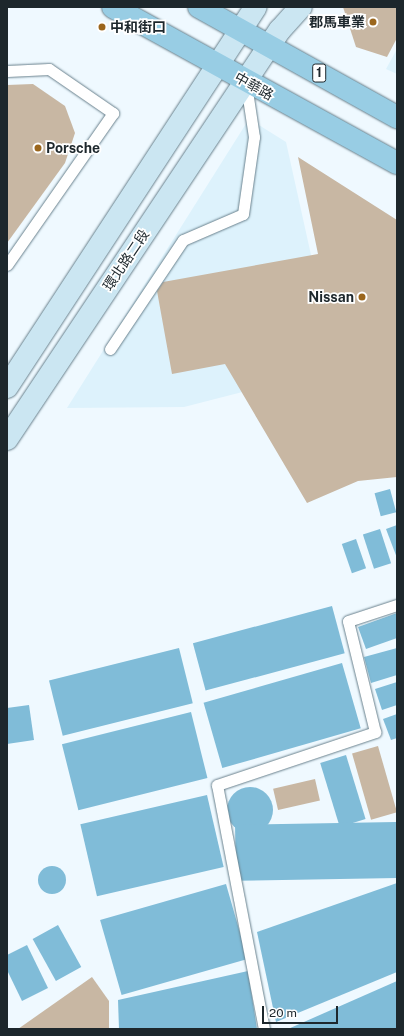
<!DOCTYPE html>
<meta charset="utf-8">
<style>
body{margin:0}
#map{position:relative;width:404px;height:1036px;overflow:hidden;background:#eff9ff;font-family:"Public Sans","Noto Sans TC",sans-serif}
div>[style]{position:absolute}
.built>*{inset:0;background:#ddf2fc}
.water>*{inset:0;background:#80bcd8;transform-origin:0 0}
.round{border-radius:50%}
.building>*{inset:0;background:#c8b7a3;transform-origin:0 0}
.roads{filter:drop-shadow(0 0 1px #69818d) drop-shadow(0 0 1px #69818d)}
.lane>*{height:11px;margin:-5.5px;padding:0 5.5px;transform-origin:5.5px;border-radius:5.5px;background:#fff}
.secondary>*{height:22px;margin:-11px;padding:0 11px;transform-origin:11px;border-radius:11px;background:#cbe6f2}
.primary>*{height:22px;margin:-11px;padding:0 11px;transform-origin:11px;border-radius:11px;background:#98cde4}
.dots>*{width:11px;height:11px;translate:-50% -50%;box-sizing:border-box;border:2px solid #fff;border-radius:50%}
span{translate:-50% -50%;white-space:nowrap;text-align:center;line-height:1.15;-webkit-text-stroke:3.5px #fff;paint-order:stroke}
.shield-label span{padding:1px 3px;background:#fff;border:1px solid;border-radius:3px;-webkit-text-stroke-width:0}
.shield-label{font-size:13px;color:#1d272c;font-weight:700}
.poi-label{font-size:14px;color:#1d272c;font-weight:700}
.right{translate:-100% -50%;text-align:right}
.left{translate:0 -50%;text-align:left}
.street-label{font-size:14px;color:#1d272c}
.frame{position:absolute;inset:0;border:8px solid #1d272c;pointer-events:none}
.scale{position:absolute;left:262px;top:1006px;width:76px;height:18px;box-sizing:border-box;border:2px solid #1d272c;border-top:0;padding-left:5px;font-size:12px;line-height:14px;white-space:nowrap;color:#1d272c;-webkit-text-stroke:3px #fff;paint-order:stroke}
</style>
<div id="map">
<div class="built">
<i style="clip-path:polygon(397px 49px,397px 74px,386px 69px)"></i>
<i style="clip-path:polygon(249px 119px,286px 142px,336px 368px,184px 407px,67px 408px)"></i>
</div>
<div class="water">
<i style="left:390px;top:489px;width:24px;height:16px;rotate:75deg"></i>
<i style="clip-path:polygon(397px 525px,397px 558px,386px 529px)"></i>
<i style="left:380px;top:529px;width:36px;height:18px;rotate:72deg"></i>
<i style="left:356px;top:539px;width:31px;height:15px;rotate:71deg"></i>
<i style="left:332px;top:606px;width:49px;height:144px;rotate:75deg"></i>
<i style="clip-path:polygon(397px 613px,397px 638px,366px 649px,358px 627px)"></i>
<i style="left:179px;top:648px;width:57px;height:134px;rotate:76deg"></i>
<i style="clip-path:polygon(397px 648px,397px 675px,371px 683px,364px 657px)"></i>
<i style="left:342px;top:663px;width:68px;height:144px;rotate:74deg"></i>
<i style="clip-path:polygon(397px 682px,397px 705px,382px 710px,375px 689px)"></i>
<i style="clip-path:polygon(29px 705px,34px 740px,7px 744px,7px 708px)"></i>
<i style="left:191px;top:712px;width:68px;height:133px;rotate:76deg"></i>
<i style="clip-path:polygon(397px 714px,397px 738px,391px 740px,383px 719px)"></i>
<i style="left:346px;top:755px;width:67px;height:27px;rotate:73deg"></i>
<i class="round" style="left:227px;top:787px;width:46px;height:46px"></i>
<i style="left:207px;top:795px;width:74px;height:130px;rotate:77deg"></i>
<i style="left:396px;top:822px;width:56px;height:161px;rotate:89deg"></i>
<i class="round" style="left:38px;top:866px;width:28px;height:28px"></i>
<i style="clip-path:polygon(397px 883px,397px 972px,276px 1022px,257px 932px)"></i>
<i style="left:226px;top:884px;width:78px;height:131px;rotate:74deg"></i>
<i style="left:58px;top:925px;width:48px;height:29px;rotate:61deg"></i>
<i style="clip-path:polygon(27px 945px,48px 988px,22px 1001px,7px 970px,7px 955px)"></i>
<i style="clip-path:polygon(248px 971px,257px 1029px,119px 1029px,118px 1000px)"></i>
<i style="clip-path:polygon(397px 981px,397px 1029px,288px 1029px)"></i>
</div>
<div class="building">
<i style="clip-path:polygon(343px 7px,397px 7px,397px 38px,387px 57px,356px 47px)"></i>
<i style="clip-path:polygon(33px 84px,65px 106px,75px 133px,65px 163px,7px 243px,7px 85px)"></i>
<i style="clip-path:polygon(298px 157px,397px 220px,397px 477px,358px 481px,307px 503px,225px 364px,172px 374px,157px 291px,163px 282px,318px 254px)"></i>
<i style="left:378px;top:746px;width:69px;height:27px;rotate:74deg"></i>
<i style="left:315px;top:779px;width:22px;height:43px;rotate:77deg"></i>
<i style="clip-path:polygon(92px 977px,109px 1001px,109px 1029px,18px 1029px)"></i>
</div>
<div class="roads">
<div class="lane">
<i style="left:7px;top:71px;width:42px;rotate:-2.7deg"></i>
<i style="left:49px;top:69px;width:78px;rotate:34.5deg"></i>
<i style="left:113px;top:113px;width:185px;rotate:124.9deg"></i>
<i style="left:110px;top:349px;width:131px;rotate:-56.2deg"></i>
<i style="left:183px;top:240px;width:65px;rotate:-23.4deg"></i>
<i style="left:243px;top:214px;width:78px;rotate:-81.9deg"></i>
<i style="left:254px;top:137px;width:54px;rotate:-98.6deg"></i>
<i style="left:264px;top:1029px;width:248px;rotate:-100.9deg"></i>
<i style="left:217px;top:785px;width:167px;rotate:-18.5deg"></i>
<i style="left:375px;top:732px;width:114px;rotate:-103.7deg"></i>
<i style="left:348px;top:621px;width:52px;rotate:-18.1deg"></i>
</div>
<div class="secondary">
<i style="left:7px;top:387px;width:454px;rotate:-56.8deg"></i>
<i style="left:7px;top:439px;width:492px;rotate:-56.3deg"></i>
<i style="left:280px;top:30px;width:31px;rotate:-48deg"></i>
</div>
<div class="primary">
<i style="left:113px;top:7px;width:324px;rotate:28.8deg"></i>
<i style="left:199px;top:7px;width:227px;rotate:29.1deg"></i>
</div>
</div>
<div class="dots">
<i style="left:373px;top:22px;background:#9b661d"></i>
<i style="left:102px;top:27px;background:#9b661d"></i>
<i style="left:38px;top:148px;background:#9b661d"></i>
<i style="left:362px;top:297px;background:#9b661d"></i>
</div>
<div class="shield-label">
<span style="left:319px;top:73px">1</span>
</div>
<div class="poi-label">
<span class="right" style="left:365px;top:22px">郡馬車業</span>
<span class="left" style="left:110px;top:27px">中和街口</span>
<span class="left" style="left:46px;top:148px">Porsche</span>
<span class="right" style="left:354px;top:297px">Nissan</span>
</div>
<div class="street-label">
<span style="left:254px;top:86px;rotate:29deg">中華路</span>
<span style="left:126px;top:260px;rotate:-56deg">環北路二段</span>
</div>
<div class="frame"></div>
<div class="scale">20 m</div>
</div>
